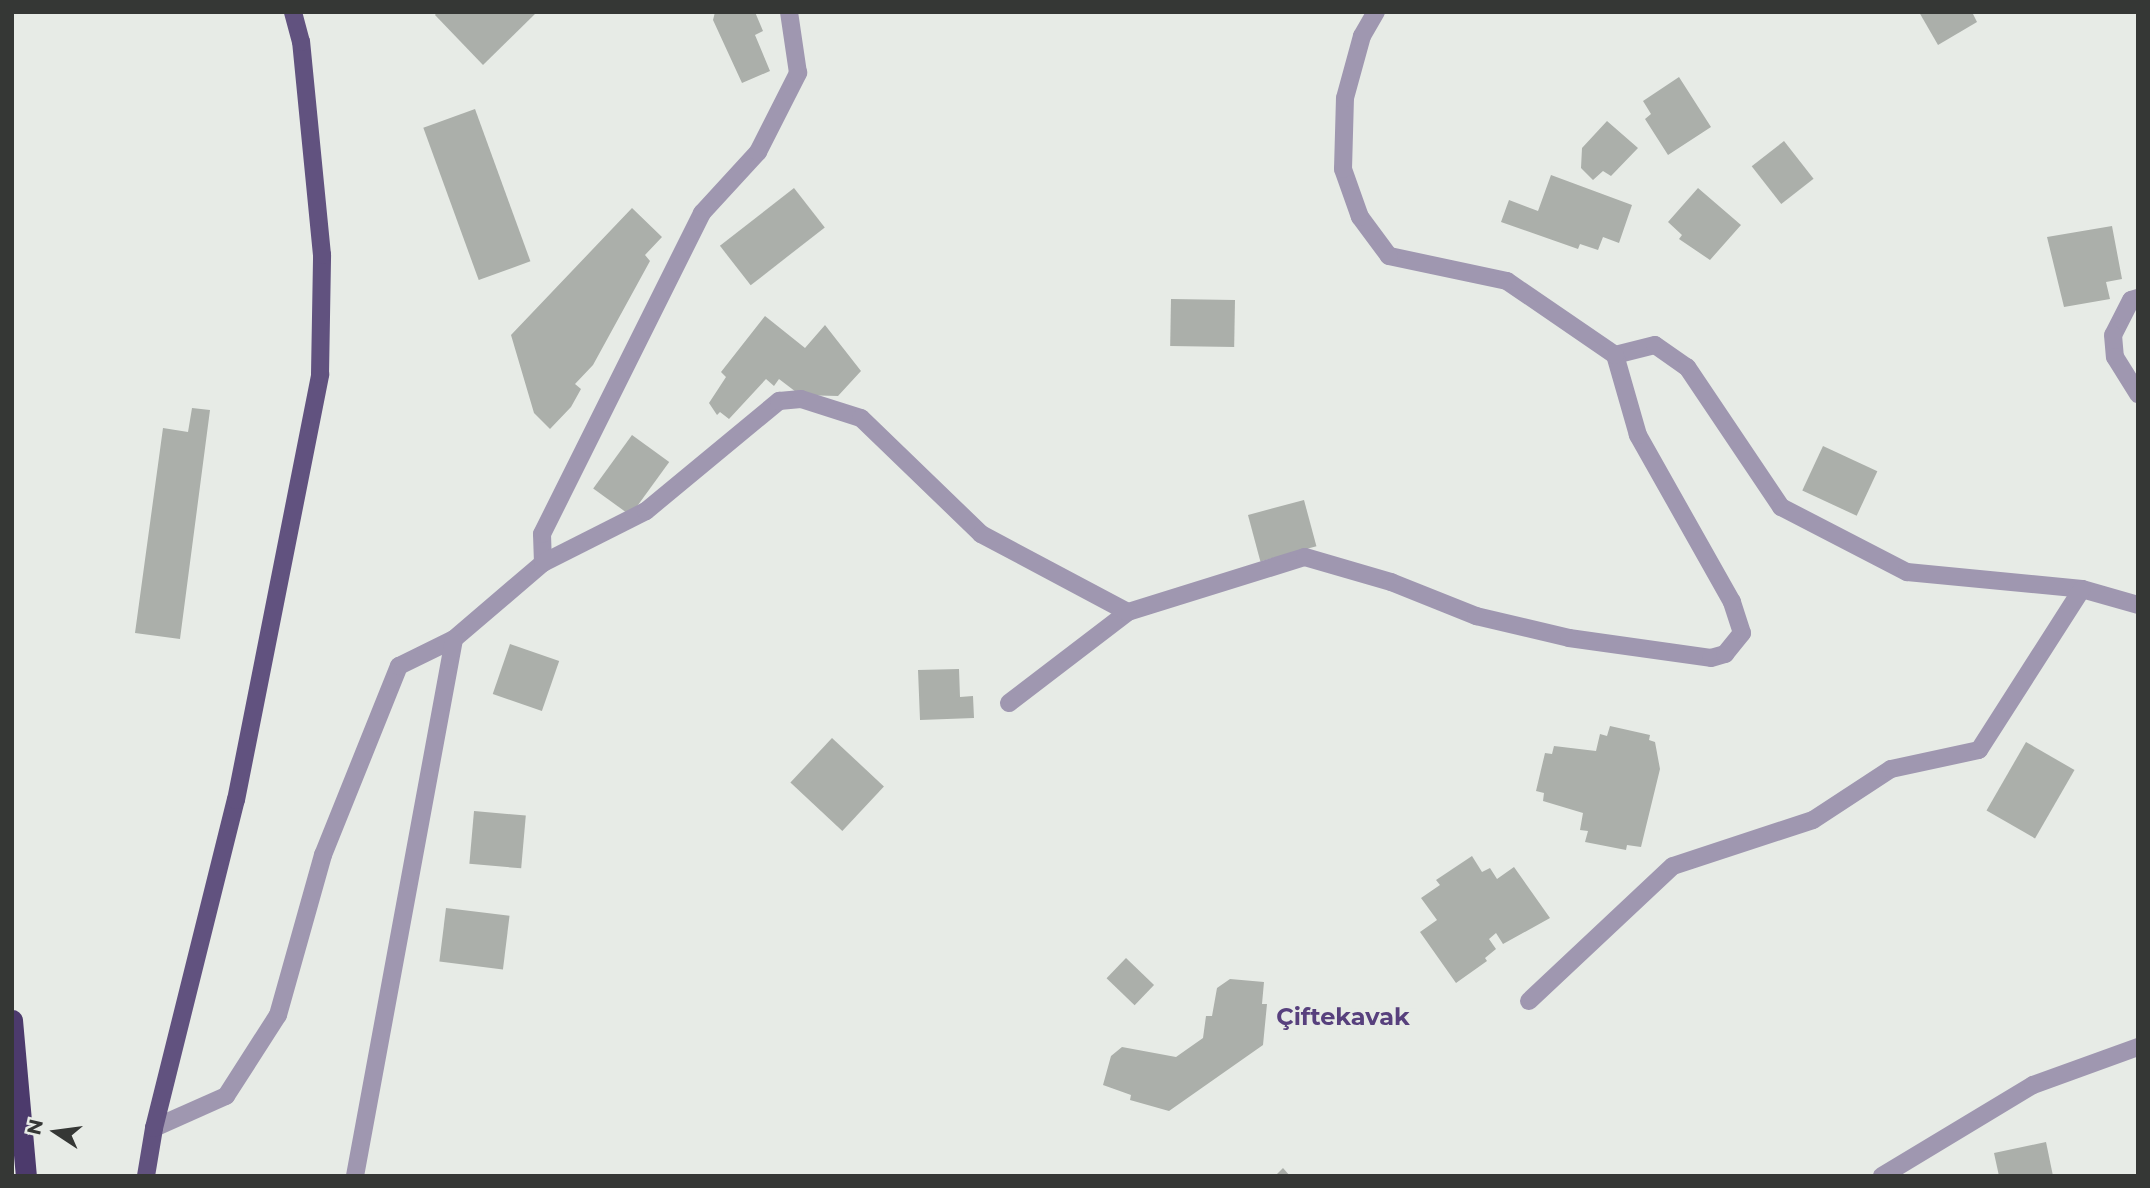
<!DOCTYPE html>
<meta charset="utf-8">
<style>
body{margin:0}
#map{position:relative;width:2150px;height:1188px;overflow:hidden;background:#e7ebe6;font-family:Montserrat,sans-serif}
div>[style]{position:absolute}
.building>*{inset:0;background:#abafaa;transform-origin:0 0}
.minor>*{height:18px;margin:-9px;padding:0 9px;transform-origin:9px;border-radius:9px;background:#9f97b0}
.major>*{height:18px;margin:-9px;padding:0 9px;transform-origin:9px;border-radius:9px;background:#61527f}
.highway>*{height:21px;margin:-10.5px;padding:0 10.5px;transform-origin:10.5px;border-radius:10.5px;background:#4c3a6c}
span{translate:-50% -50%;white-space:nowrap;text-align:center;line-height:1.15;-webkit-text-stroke:7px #e7ebe6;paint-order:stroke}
.district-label{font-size:24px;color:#57407d;font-weight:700}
.frame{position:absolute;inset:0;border:14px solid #353735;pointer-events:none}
.north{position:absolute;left:21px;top:1097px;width:70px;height:70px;-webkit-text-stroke:5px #e7ebe6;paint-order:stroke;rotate:283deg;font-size:19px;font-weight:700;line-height:28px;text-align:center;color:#353735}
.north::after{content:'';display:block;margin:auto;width:24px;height:32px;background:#353735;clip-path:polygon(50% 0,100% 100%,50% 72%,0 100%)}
</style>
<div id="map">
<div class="building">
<i style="clip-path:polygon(437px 12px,537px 12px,483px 65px,435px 15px)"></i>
<i style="clip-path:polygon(715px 12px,755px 12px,763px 31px,755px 35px,770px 71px,742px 83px,713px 20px)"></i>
<i style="clip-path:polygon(1919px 12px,1972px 12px,1977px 22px,1938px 45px)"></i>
<i style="clip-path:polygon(1679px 77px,1711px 127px,1668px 155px,1645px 119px,1651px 114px,1643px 101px)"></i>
<i style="left:475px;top:109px;width:162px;height:55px;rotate:70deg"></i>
<i style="clip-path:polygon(1607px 121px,1638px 148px,1611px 176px,1603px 171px,1593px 180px,1581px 168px,1582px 148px)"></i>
<i style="left:1784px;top:141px;width:48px;height:41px;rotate:52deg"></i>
<i style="clip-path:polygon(1551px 175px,1632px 205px,1619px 243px,1603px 237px,1598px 250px,1580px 244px,1578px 249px,1501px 222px,1509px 200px,1538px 211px)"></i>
<i style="left:794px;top:188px;width:50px;height:94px;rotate:52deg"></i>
<i style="clip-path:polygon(1698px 188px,1741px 225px,1710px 260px,1679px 239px,1682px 235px,1668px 222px)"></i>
<i style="clip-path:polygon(632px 208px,662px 237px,645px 255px,650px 261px,593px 365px,575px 384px,581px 389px,571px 407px,550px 429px,534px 413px,511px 335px)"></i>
<i style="clip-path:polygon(2112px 226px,2122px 279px,2106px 282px,2110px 299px,2064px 307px,2047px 237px)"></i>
<i style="left:1171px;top:299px;width:64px;height:47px;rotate:1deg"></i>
<i style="clip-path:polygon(765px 316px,805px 348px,825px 325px,861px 371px,838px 396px,800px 395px,779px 379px,774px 386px,766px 379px,729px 419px,720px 412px,717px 415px,709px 403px,726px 377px,721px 372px)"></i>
<i style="clip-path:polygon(192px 408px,210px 410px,180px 639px,135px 633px,163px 428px,188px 432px)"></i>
<i style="left:632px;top:435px;width:46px;height:66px;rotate:36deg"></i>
<i style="left:1823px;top:446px;width:60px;height:49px;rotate:25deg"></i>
<i style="left:1304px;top:500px;width:48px;height:58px;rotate:75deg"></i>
<i style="left:510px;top:644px;width:52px;height:53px;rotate:19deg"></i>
<i style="clip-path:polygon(959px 669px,960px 697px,973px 696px,974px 718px,920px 720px,918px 670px)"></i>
<i style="clip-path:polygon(1610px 726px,1650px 735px,1649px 740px,1655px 742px,1660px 769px,1641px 847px,1627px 845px,1626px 850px,1585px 842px,1588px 831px,1580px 830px,1583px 813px,1543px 801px,1544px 793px,1536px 791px,1545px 753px,1552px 754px,1554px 746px,1596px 751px,1600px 734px,1607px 736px)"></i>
<i style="left:832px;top:738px;width:71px;height:61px;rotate:43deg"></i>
<i style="left:2026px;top:742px;width:56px;height:79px;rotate:30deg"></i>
<i style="left:474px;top:811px;width:52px;height:53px;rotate:5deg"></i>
<i style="clip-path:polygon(1472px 856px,1482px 872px,1490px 868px,1497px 879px,1514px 867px,1550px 918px,1503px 944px,1496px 933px,1489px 939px,1496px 949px,1485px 958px,1487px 961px,1456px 983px,1420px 932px,1437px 920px,1421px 898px,1440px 885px,1436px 880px)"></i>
<i style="left:446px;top:908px;width:64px;height:54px;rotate:7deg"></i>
<i style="left:1126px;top:958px;width:39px;height:28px;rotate:44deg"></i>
<i style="clip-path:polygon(1230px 979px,1264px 982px,1262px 1004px,1267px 1004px,1263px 1045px,1169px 1111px,1130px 1100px,1131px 1095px,1103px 1085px,1111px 1056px,1122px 1047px,1176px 1057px,1203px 1038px,1206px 1016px,1212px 1016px,1217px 988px)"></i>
<i style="clip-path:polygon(2046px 1142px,2053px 1176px,1999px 1176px,1994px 1153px)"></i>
<i style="clip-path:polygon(1283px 1168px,1290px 1176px,1275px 1176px)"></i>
</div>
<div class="minor">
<i style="left:2138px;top:298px;width:7px;rotate:164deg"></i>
<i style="left:2131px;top:300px;width:39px;rotate:117deg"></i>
<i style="left:2113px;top:335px;width:22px;rotate:85deg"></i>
<i style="left:2115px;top:357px;width:44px;rotate:58.1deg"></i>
<i style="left:1615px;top:355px;width:41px;rotate:-14deg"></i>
<i style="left:1655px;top:345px;width:39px;rotate:35deg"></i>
<i style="left:1687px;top:367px;width:169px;rotate:56.1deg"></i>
<i style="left:1781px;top:507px;width:142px;rotate:27.3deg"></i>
<i style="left:1907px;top:572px;width:176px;rotate:5.5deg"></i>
<i style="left:2082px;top:589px;width:58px;rotate:15.9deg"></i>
<i style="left:543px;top:563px;width:29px;rotate:-92deg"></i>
<i style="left:542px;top:534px;width:359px;rotate:-63.5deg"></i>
<i style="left:702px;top:213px;width:83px;rotate:-47.4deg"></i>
<i style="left:758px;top:152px;width:89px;rotate:-63.1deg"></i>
<i style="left:798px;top:73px;width:62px;rotate:-98.4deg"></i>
<i style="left:1009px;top:703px;width:150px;rotate:-37.4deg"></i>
<i style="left:1128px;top:612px;width:185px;rotate:-17.3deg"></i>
<i style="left:1305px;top:557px;width:90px;rotate:16.2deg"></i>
<i style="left:1391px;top:582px;width:92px;rotate:21.8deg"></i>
<i style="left:1476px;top:616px;width:96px;rotate:13.3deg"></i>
<i style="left:1569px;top:638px;width:143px;rotate:8deg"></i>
<i style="left:1711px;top:658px;width:15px;rotate:-16deg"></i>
<i style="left:1725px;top:654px;width:27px;rotate:-51deg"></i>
<i style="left:1742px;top:633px;width:33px;rotate:-108deg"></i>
<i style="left:1732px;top:602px;width:192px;rotate:-119.4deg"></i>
<i style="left:1638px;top:435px;width:83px;rotate:-106deg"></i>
<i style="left:1615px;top:355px;width:131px;rotate:-145.6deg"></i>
<i style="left:1507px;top:281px;width:121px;rotate:-168deg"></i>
<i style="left:1389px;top:256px;width:49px;rotate:-126.6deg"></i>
<i style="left:1360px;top:217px;width:51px;rotate:-109.5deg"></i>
<i style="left:1343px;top:169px;width:71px;rotate:-88.4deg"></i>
<i style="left:1345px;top:98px;width:64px;rotate:-74.7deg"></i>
<i style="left:1362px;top:36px;width:28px;rotate:-60deg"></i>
<i style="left:1529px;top:1001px;width:197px;rotate:-43.2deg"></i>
<i style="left:1673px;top:866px;width:147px;rotate:-18.2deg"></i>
<i style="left:1813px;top:820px;width:93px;rotate:-33.2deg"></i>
<i style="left:1891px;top:769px;width:90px;rotate:-12.2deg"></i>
<i style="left:1979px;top:750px;width:191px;rotate:-57.4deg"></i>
<i style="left:154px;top:1128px;width:79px;rotate:-24deg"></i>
<i style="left:226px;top:1096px;width:96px;rotate:-57.3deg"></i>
<i style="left:278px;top:1015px;width:166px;rotate:-74.3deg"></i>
<i style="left:323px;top:855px;width:204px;rotate:-68.1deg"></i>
<i style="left:399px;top:666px;width:61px;rotate:-26.1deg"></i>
<i style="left:454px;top:639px;width:117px;rotate:-40.5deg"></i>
<i style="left:543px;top:563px;width:115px;rotate:-26.8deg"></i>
<i style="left:646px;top:511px;width:173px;rotate:-39.6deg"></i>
<i style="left:779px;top:401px;width:22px;rotate:-5deg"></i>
<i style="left:801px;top:399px;width:63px;rotate:17.6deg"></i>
<i style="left:861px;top:418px;width:167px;rotate:44deg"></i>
<i style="left:981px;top:534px;width:166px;rotate:28deg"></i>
<i style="left:355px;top:1176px;width:546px;rotate:-79.55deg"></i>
<i style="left:1882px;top:1176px;width:176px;rotate:-31.1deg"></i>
<i style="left:2033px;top:1085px;width:112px;rotate:-19.9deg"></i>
</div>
<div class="major">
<i style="left:146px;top:1176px;width:49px;rotate:-80.5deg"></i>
<i style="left:154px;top:1128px;width:338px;rotate:-76deg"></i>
<i style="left:236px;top:800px;width:434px;rotate:-78.8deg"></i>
<i style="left:320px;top:374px;width:119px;rotate:-89deg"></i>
<i style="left:322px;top:255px;width:214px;rotate:-95.6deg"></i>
<i style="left:301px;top:42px;width:31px;rotate:-105deg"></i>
</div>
<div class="highway">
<i style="left:12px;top:1020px;width:157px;rotate:84.9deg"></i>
</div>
<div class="district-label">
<span style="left:1343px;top:1017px">Çiftekavak</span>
</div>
<div class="frame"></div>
<div class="north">N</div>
</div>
